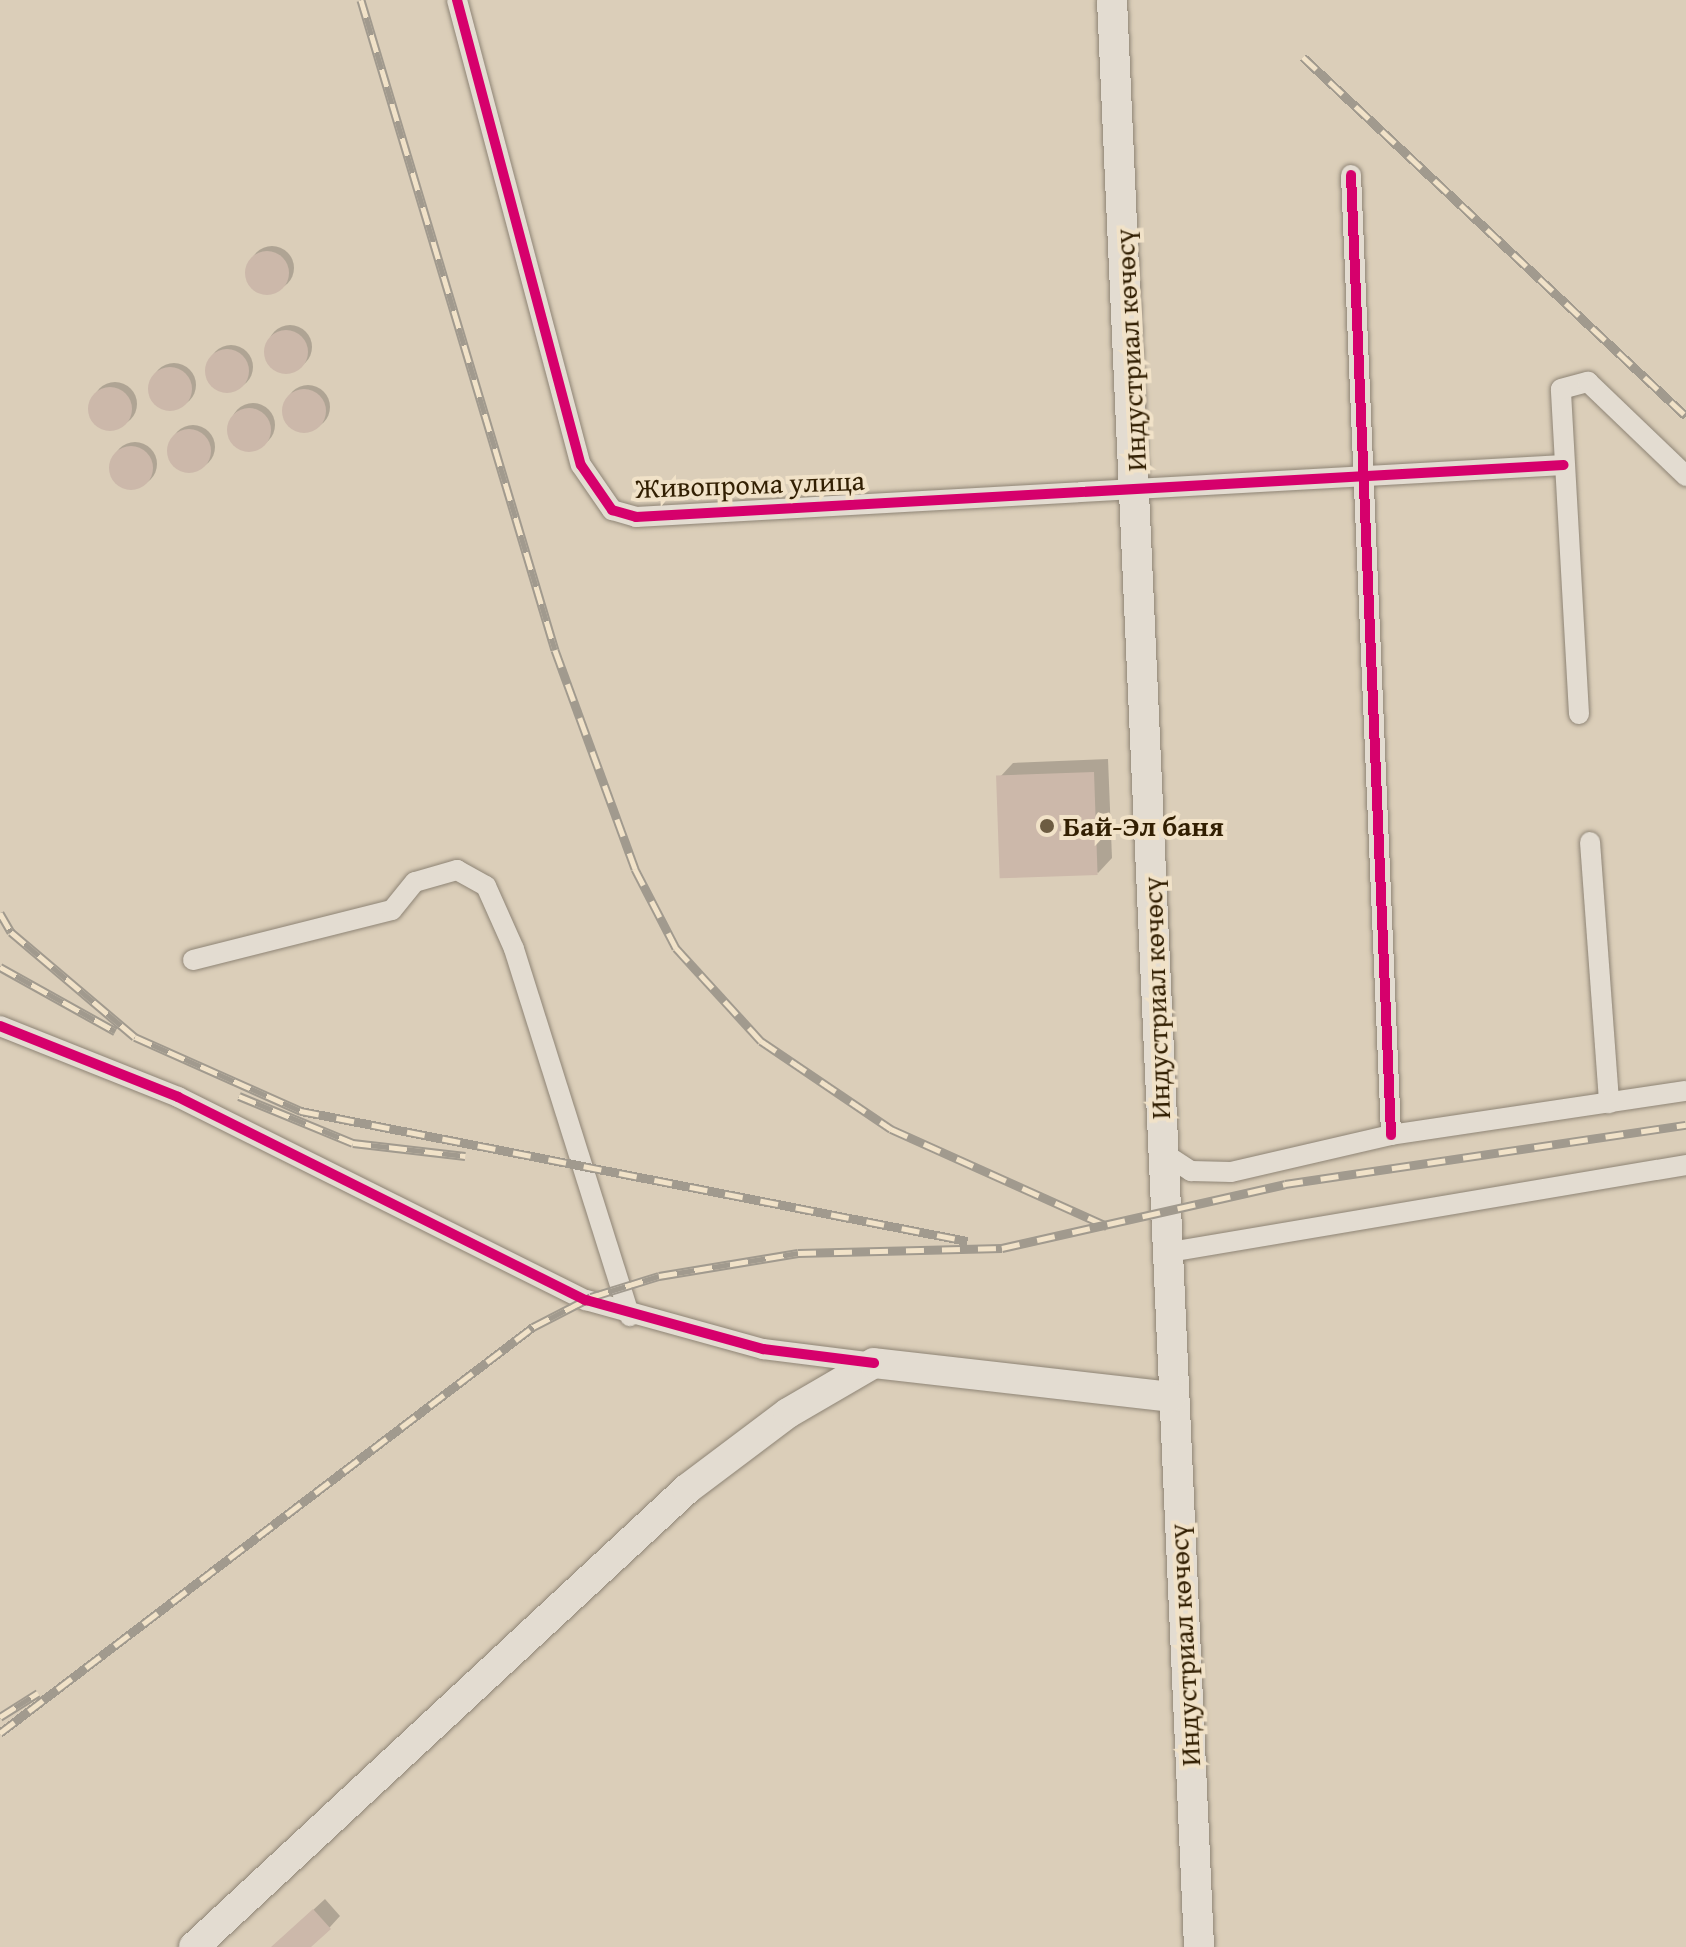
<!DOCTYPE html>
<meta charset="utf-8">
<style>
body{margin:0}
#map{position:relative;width:1686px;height:1947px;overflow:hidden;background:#dbceb9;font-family:"Gentium Book Plus",serif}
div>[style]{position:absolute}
.shadow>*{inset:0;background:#0003}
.round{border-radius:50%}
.building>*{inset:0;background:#ccb8aa;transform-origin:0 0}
.roads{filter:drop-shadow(0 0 2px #8e8475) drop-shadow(0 0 2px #8e8475)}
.street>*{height:20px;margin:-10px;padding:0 10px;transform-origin:10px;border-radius:10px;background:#e3dcd1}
.secondary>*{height:30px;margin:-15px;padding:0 15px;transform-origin:15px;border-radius:15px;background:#e3dcd1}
.rail>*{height:9px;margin-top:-4.5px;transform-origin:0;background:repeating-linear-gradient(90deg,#f1e2c8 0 18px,#a19a8e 0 36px);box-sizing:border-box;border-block:2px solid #a19a8e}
.cycleway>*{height:10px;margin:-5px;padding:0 5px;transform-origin:5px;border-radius:5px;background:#d6006c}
.dots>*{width:22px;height:22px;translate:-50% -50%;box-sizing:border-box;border:4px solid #f1e2c8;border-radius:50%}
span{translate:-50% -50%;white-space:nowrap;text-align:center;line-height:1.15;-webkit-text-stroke:8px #f1e2c8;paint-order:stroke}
.street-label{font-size:28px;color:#321f02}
.poi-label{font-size:28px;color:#321f02;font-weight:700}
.left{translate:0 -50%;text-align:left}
</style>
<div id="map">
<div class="shadow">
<i class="round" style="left:250px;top:246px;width:44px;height:44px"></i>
<i class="round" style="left:268px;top:325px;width:44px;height:44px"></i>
<i class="round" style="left:209px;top:345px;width:44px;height:44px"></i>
<i class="round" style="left:152px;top:363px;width:44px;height:44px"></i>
<i class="round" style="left:93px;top:382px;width:44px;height:44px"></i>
<i class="round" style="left:286px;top:385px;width:44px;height:44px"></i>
<i class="round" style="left:231px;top:403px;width:44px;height:44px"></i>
<i class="round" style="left:171px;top:425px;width:44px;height:44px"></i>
<i class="round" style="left:113px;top:442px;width:44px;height:44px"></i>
<i style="clip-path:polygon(1108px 759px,1112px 858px,1098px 873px,999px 778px,1013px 763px)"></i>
<i style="clip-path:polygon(325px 1899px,340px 1916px,330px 1927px,308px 1947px,273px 1947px)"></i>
</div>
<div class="building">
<i class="round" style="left:245px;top:251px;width:44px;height:44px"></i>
<i class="round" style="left:264px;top:330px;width:44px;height:44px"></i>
<i class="round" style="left:205px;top:349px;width:44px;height:44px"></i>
<i class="round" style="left:148px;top:367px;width:44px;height:44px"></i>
<i class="round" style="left:88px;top:387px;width:44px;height:44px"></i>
<i class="round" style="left:282px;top:389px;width:44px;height:44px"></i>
<i class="round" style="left:227px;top:408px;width:44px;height:44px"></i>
<i class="round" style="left:167px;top:429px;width:44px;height:44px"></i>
<i class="round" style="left:109px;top:446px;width:44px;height:44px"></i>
<i style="left:1094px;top:772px;width:103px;height:98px;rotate:88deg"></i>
<i style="clip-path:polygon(313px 1909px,331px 1929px,311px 1947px,271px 1947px)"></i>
</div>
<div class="roads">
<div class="street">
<i style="left:457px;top:0;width:481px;rotate:75.1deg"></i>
<i style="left:581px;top:465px;width:55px;rotate:55.4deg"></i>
<i style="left:612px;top:510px;width:25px;rotate:16deg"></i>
<i style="left:636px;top:517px;width:929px;rotate:-3.21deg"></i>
<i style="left:1351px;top:175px;width:961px;rotate:87.61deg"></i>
<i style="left:1579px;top:714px;width:325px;rotate:-93.2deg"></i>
<i style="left:1561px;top:389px;width:28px;rotate:-15deg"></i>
<i style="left:1588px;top:382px;width:136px;rotate:43.8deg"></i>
<i style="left:1590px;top:842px;width:262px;rotate:85.8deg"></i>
<i style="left:193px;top:960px;width:205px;rotate:-14.1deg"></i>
<i style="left:392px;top:910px;width:36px;rotate:-51deg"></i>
<i style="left:415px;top:882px;width:44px;rotate:-15.9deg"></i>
<i style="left:457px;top:870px;width:33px;rotate:29deg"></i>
<i style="left:486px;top:886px;width:69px;rotate:66deg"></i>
<i style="left:514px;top:949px;width:385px;rotate:72.5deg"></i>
<i style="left:0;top:1026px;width:192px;rotate:21.7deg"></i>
<i style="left:178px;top:1097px;width:456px;rotate:26.5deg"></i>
<i style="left:586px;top:1300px;width:184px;rotate:15.5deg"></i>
<i style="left:763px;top:1349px;width:112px;rotate:7.2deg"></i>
<i style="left:1160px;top:1151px;width:37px;rotate:33deg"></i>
<i style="left:1191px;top:1171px;width:40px;rotate:1.4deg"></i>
<i style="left:1231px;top:1172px;width:164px;rotate:-13deg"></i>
<i style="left:1391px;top:1135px;width:298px;rotate:-8.5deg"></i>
<i style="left:1164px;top:1253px;width:529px;rotate:-9.57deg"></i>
</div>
<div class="secondary">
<i style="left:1112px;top:0;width:1949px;rotate:87.44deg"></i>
<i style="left:194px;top:1947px;width:673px;rotate:-42.89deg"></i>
<i style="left:687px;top:1489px;width:126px;rotate:-37deg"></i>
<i style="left:788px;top:1413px;width:99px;rotate:-30.2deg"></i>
<i style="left:874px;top:1363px;width:299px;rotate:6.5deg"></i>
</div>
</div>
<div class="rail">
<i style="left:361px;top:0;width:678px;rotate:73.38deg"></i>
<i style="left:555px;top:650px;width:233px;rotate:69.9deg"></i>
<i style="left:635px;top:869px;width:89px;rotate:62.6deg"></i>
<i style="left:676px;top:948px;width:126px;rotate:47.6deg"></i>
<i style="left:761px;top:1041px;width:157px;rotate:34.1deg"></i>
<i style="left:891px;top:1129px;width:237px;rotate:24.2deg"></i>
<i style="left:1303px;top:57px;width:525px;rotate:43.15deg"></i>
<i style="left:0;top:913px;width:22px;rotate:60deg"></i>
<i style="left:11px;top:932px;width:162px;rotate:40.3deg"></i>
<i style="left:135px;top:1037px;width:182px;rotate:24deg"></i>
<i style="left:301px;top:1111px;width:679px;rotate:11.04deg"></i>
<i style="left:0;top:967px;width:132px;rotate:29.1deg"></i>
<i style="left:239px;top:1096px;width:123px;rotate:22.4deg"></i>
<i style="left:353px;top:1143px;width:113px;rotate:6.6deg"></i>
<i style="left:0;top:1717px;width:45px;rotate:-32.3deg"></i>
<i style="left:0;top:1733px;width:670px;rotate:-37.3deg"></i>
<i style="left:533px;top:1327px;width:65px;rotate:-27.3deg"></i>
<i style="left:591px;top:1297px;width:71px;rotate:-17.2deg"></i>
<i style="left:659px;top:1276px;width:141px;rotate:-9.4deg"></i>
<i style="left:798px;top:1253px;width:204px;rotate:-1.4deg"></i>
<i style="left:1002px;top:1248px;width:290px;rotate:-12.7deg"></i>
<i style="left:1285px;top:1184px;width:405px;rotate:-8.4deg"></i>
</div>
<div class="cycleway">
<i style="left:457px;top:0;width:481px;rotate:75.1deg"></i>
<i style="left:581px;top:465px;width:55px;rotate:55.4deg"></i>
<i style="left:612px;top:510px;width:25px;rotate:16deg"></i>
<i style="left:636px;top:517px;width:929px;rotate:-3.21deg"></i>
<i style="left:1351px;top:175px;width:961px;rotate:87.61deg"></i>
<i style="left:0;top:1026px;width:192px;rotate:21.7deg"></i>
<i style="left:178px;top:1097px;width:456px;rotate:26.5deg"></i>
<i style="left:586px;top:1300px;width:184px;rotate:15.5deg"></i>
<i style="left:763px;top:1349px;width:112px;rotate:7.2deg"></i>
</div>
<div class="dots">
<i style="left:1047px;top:826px;background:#6d5c42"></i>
</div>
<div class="street-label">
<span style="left:1130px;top:350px;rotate:-93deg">Индустриал көчөсү</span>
<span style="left:750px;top:484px;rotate:-2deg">Живопрома улица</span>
<span style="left:1156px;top:998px;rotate:-92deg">Индустриал көчөсү</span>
<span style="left:1184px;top:1645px;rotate:-93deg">Индустриал көчөсү</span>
</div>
<div class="poi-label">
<span class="left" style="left:1063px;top:826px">Бай-Эл баня</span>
</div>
</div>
